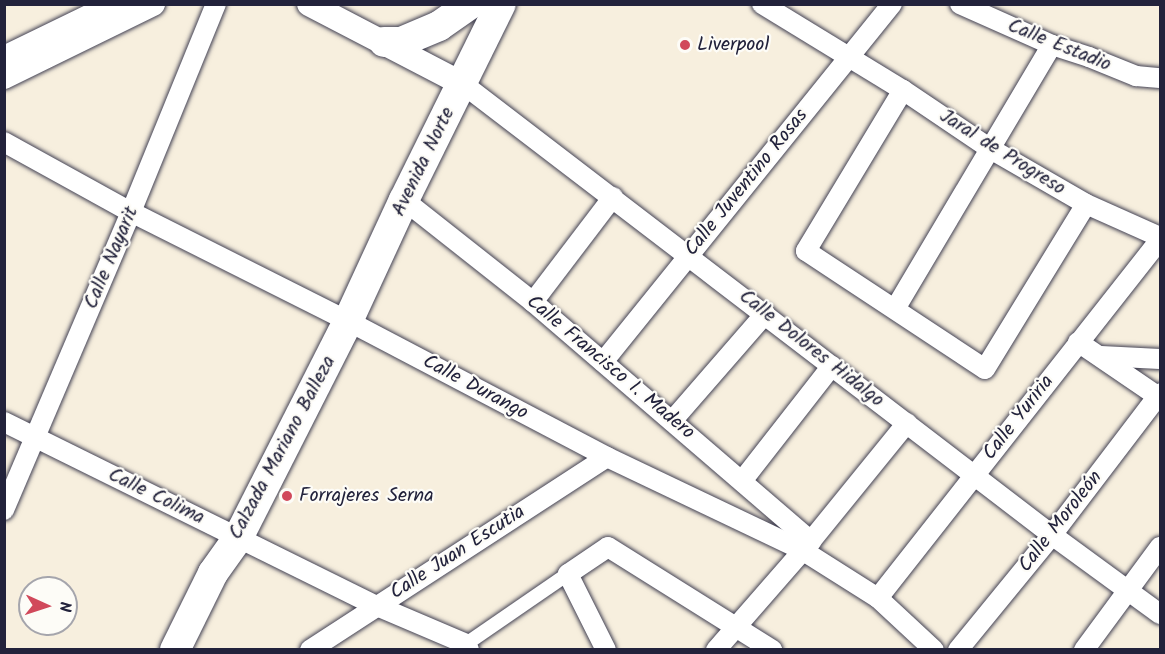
<!DOCTYPE html>
<meta charset="utf-8">
<style>
body{margin:0}
#map{position:relative;width:1165px;height:654px;overflow:hidden;background:#f7efde;font-family:Kalam,sans-serif}
div>[style]{position:absolute}
.roads{filter:drop-shadow(0 0 2px #424153) drop-shadow(0 0 2px #424153)}
.pedestrian>*{height:14px;margin:-7px;padding:0 7px;transform-origin:7px;border-radius:7px;background:#fff}
.minor>*{height:20px;margin:-10px;padding:0 10px;transform-origin:10px;border-radius:10px;background:#fff}
.tertiary>*{height:24px;margin:-12px;padding:0 12px;transform-origin:12px;border-radius:12px;background:#fff}
.primary>*{height:30px;margin:-15px;padding:0 15px;transform-origin:15px;border-radius:15px;background:#fff}
.dots>*{width:16px;height:16px;translate:-50% -50%;box-sizing:border-box;border:3px solid #fdfcf7;border-radius:50%}
span{translate:-50% -50%;white-space:nowrap;text-align:center;line-height:1.15;-webkit-text-stroke:4.5px #fdfcf7;paint-order:stroke}
.poi-label{font-size:20px;color:#22223b}
.left{translate:0 -50%;text-align:left}
.street-label{font-size:20px;color:#22223b}
.frame{position:absolute;inset:0;border:6px solid #22223b;pointer-events:none}
.north{position:absolute;left:18px;top:576px;width:60px;height:60px;box-sizing:border-box;background:#fdfcf7;border:2px solid #a5a5ac;border-radius:50%;rotate:93deg;font-size:16px;font-weight:700;line-height:24px;text-align:center;color:#22223b}
.north::after{content:'';display:block;margin:auto;width:21px;height:27px;background:#d1495b;clip-path:polygon(50% 0,100% 100%,50% 72%,0 100%)}
</style>
<div id="map">
<div class="roads">
<div class="pedestrian">
<i style="left:466px;top:644px;width:124px;rotate:-34.5deg"></i>
</div>
<div class="minor">
<i style="left:762px;top:4px;width:165px;rotate:31.4deg"></i>
<i style="left:903px;top:90px;width:104px;rotate:34deg"></i>
<i style="left:989px;top:148px;width:112px;rotate:30deg"></i>
<i style="left:1086px;top:204px;width:81px;rotate:24deg"></i>
<i style="left:960px;top:4px;width:101px;rotate:24deg"></i>
<i style="left:1052px;top:45px;width:39px;rotate:18deg"></i>
<i style="left:1089px;top:57px;width:51px;rotate:22deg"></i>
<i style="left:1136px;top:76px;width:24px;rotate:5deg"></i>
<i style="left:463px;top:84px;width:742px;rotate:37.44deg"></i>
<i style="left:1052px;top:535px;width:134px;rotate:36.2deg"></i>
<i style="left:903px;top:90px;width:188px;rotate:121.1deg"></i>
<i style="left:806px;top:251px;width:214px;rotate:33.4deg"></i>
<i style="left:985px;top:369px;width:193px;rotate:-58.5deg"></i>
<i style="left:4px;top:142px;width:145px;rotate:28.9deg"></i>
<i style="left:131px;top:212px;width:243px;rotate:26.7deg"></i>
<i style="left:348px;top:321px;width:293px;rotate:27.7deg"></i>
<i style="left:607px;top:457px;width:216px;rotate:25.5deg"></i>
<i style="left:802px;top:550px;width:90px;rotate:32.3deg"></i>
<i style="left:878px;top:598px;width:76px;rotate:42.9deg"></i>
<i style="left:404px;top:200px;width:164px;rotate:38.3deg"></i>
<i style="left:533px;top:302px;width:367px;rotate:40.7deg"></i>
<i style="left:533px;top:302px;width:132px;rotate:-52.7deg"></i>
<i style="left:895px;top:309px;width:307px;rotate:-59.3deg"></i>
<i style="left:1078px;top:342px;width:99px;rotate:34.3deg"></i>
<i style="left:1101px;top:356px;width:59px;rotate:2.9deg"></i>
<i style="left:603px;top:362px;width:460px;rotate:-51.1deg"></i>
<i style="left:672px;top:421px;width:142px;rotate:-49deg"></i>
<i style="left:4px;top:422px;width:416px;rotate:26.3deg"></i>
<i style="left:377px;top:606px;width:97px;rotate:23.1deg"></i>
<i style="left:466px;top:644px;width:7px;rotate:63deg"></i>
<i style="left:742px;top:481px;width:146px;rotate:-52deg"></i>
<i style="left:4px;top:510px;width:324px;rotate:-66.9deg"></i>
<i style="left:131px;top:212px;width:225px;rotate:-67.8deg"></i>
<i style="left:878px;top:598px;width:457px;rotate:-51.8deg"></i>
<i style="left:310px;top:650px;width:354px;rotate:-33deg"></i>
<i style="left:606px;top:650px;width:85px;rotate:-116.6deg"></i>
<i style="left:568px;top:574px;width:48px;rotate:-34deg"></i>
<i style="left:608px;top:547px;width:194px;rotate:32.1deg"></i>
<i style="left:716px;top:650px;width:145px;rotate:-48.9deg"></i>
<i style="left:811px;top:541px;width:152px;rotate:-50.9deg"></i>
<i style="left:958px;top:650px;width:149px;rotate:-50.7deg"></i>
<i style="left:1052px;top:535px;width:178px;rotate:-52.7deg"></i>
<i style="left:1084px;top:650px;width:128px;rotate:-53.6deg"></i>
</div>
<div class="tertiary">
<i style="left:309px;top:4px;width:174px;rotate:27.5deg"></i>
<i style="left:4px;top:58px;width:123px;rotate:-25.9deg"></i>
<i style="left:4px;top:77px;width:166px;rotate:-26.1deg"></i>
</div>
<div class="primary">
<i style="left:384px;top:42px;width:17px"></i>
<i style="left:401px;top:42px;width:41px;rotate:-22.8deg"></i>
<i style="left:439px;top:26px;width:38px;rotate:-35deg"></i>
<i style="left:175px;top:650px;width:86px;rotate:-63.7deg"></i>
<i style="left:213px;top:573px;width:43px;rotate:-54.5deg"></i>
<i style="left:238px;top:538px;width:243px;rotate:-63.1deg"></i>
<i style="left:348px;top:321px;width:133px;rotate:-65.2deg"></i>
<i style="left:404px;top:200px;width:219px;rotate:-63.7deg"></i>
</div>
</div>
<div class="dots">
<i style="left:685px;top:45px;background:#d1495b"></i>
<i style="left:287px;top:496px;background:#d1495b"></i>
</div>
<div class="poi-label">
<span class="left" style="left:697px;top:45px">Liverpool</span>
<span class="left" style="left:299px;top:496px">Forrajeres Serna</span>
</div>
<div class="street-label">
<span style="left:1059px;top:46px;rotate:22deg">Calle Estadio</span>
<span style="left:1002px;top:153px;rotate:32deg">Jaral de Progreso</span>
<span style="left:424px;top:162px;rotate:-64deg">Avenida Norte</span>
<span style="left:747px;top:183px;rotate:-51deg">Calle Juventino Rosas</span>
<span style="left:112px;top:258px;rotate:-67deg">Calle Nayarit</span>
<span style="left:811px;top:349px;rotate:38deg">Calle Dolores Hidalgo</span>
<span style="left:610px;top:368px;rotate:40deg">Calle Francisco I. Madero</span>
<span style="left:475px;top:388px;rotate:28deg">Calle Durango</span>
<span style="left:1019px;top:418px;rotate:-52deg">Calle Yuriria</span>
<span style="left:283px;top:448px;rotate:-62deg">Calzada Mariano Balleza</span>
<span style="left:156px;top:497px;rotate:26deg">Calle Colima</span>
<span style="left:1061px;top:522px;rotate:-52deg">Calle Moroleón</span>
<span style="left:458px;top:553px;rotate:-33deg">Calle Juan Escutia</span>
</div>
<div class="frame"></div>
<div class="north">N</div>
</div>
